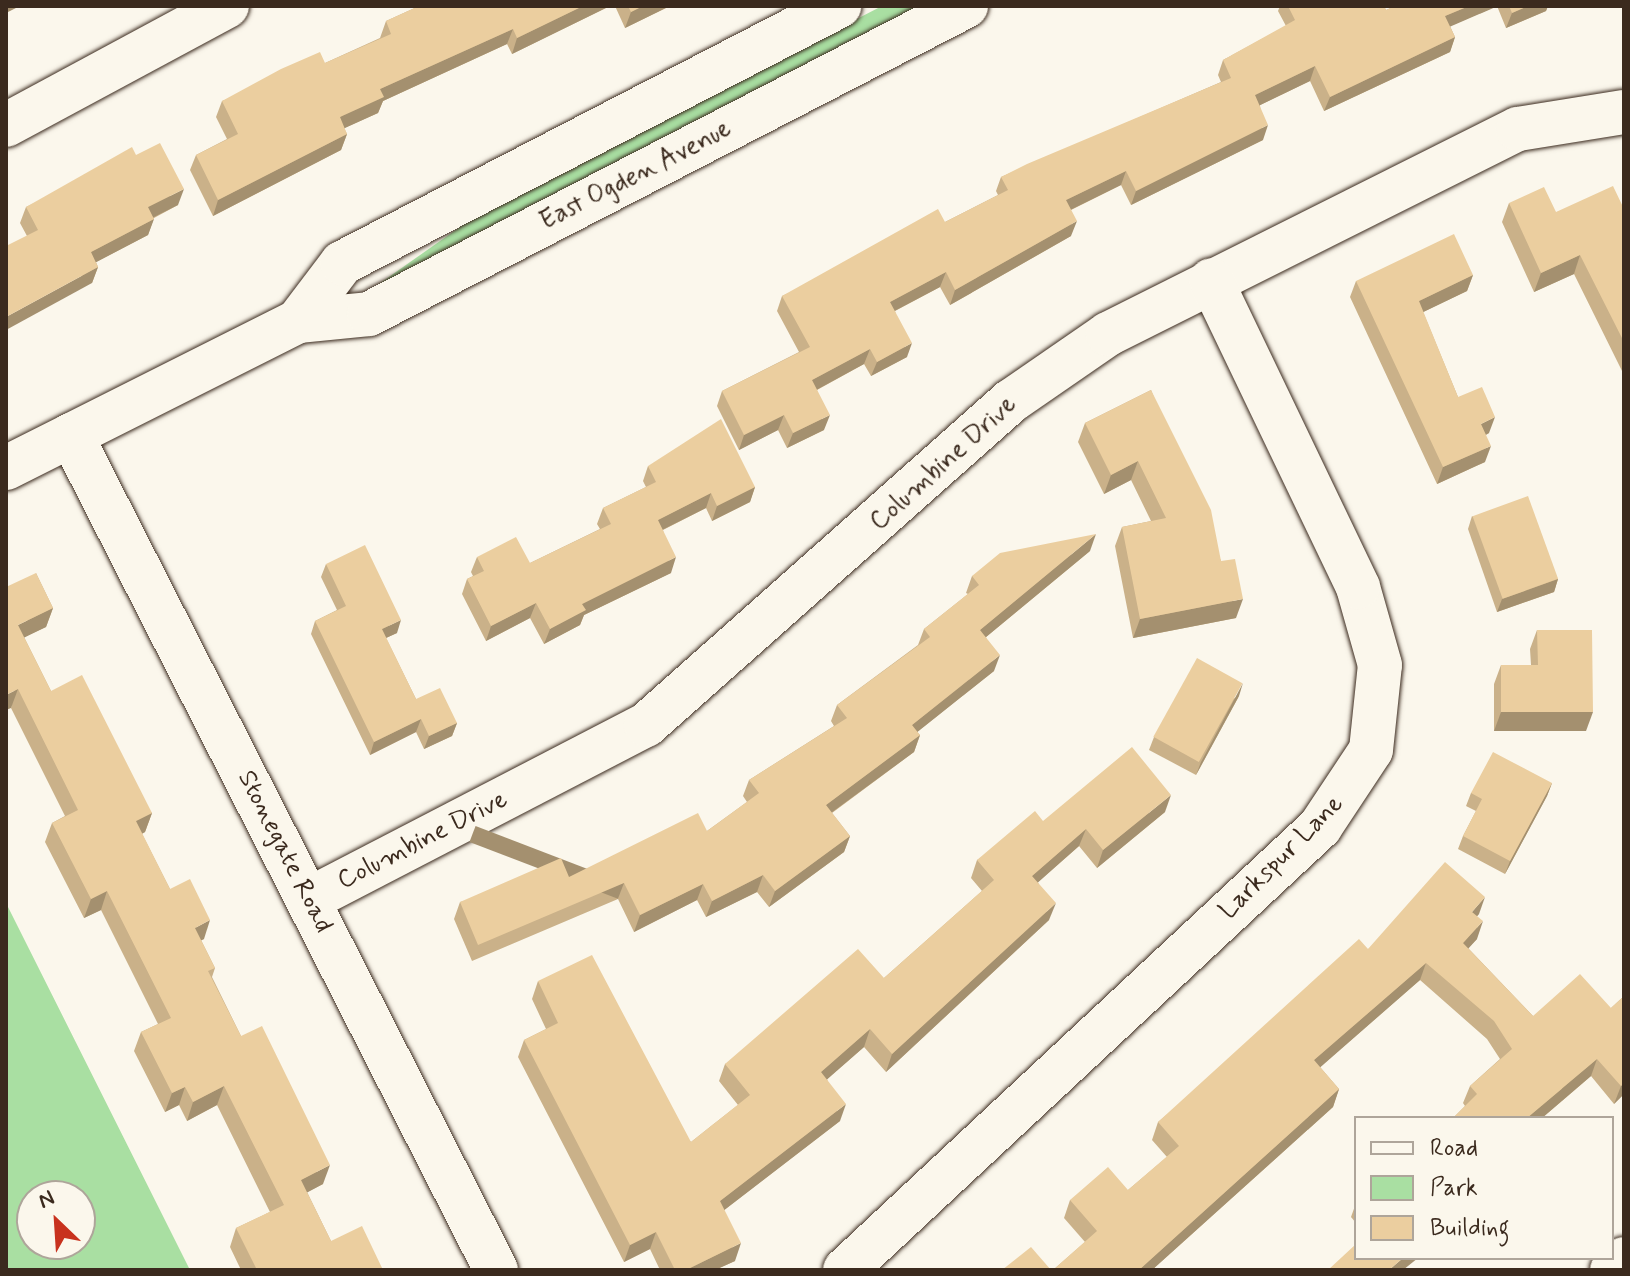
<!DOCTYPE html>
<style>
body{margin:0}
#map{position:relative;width:1630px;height:1276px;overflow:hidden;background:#fbf7ec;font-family:Mynerve,sans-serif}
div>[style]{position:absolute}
.green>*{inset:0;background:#a9dfa2}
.roads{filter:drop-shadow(0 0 2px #3b2a1e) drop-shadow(0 0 2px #3b2a1e)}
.minor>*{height:44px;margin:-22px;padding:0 22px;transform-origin:22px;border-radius:22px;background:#fbf7ec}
.major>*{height:44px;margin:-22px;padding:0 22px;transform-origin:22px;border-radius:22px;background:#fbf7ec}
.wall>*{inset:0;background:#cab189}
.shaded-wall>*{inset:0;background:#a4906f;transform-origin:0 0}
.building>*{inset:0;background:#ebce9f;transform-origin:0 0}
span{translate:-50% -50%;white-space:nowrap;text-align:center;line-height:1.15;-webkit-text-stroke:6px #fbf7ec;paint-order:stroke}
.street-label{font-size:26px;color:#3b2a1e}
.frame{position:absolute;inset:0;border:8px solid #3b2a1e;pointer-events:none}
.legend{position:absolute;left:1354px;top:1116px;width:260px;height:144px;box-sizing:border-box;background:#fbf7ec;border:2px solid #aea59a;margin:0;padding:10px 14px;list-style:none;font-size:24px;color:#3b2a1e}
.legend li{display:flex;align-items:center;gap:16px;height:40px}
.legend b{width:40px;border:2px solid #aea59a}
.north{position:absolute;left:16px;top:1180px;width:80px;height:80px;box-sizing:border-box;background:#fbf7ec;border:2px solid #aea59a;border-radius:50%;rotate:335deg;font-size:22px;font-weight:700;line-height:32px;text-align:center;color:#3b2a1e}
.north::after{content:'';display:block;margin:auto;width:28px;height:36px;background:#c8321e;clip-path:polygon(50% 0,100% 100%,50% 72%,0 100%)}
</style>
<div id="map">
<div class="green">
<i style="clip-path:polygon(882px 6px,925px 6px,349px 305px,477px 215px)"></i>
<i style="clip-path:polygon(evenodd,6px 903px,190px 1270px,6px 1270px,6px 903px,32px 1196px,80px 1196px,80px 1244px,32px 1244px,32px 1196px)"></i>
</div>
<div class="roads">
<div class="minor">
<i style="left:6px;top:125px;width:251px;rotate:-28.3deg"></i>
<i style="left:71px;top:435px;width:937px;rotate:63.02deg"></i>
<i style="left:308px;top:900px;width:381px;rotate:-27.4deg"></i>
<i style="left:646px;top:725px;width:488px;rotate:-41.6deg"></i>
<i style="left:1011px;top:401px;width:118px;rotate:-34.6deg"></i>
<i style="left:1108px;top:334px;width:458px;rotate:-26.6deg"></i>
<i style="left:1518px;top:129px;width:107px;rotate:-9.1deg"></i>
<i style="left:845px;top:1270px;width:650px;rotate:-43deg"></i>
<i style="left:1320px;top:827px;width:92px;rotate:-56.5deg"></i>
<i style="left:1371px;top:750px;width:85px;rotate:-84deg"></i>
<i style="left:1380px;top:665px;width:81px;rotate:-105.8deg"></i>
<i style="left:1358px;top:587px;width:340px;rotate:-115.6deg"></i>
<i style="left:1612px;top:1270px;width:16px;rotate:-43deg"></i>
</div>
<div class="major">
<i style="left:298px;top:321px;width:73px;rotate:-52.8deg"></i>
<i style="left:342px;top:263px;width:560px;rotate:-27.34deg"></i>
<i style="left:6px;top:468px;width:327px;rotate:-26.7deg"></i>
<i style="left:298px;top:321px;width:71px;rotate:-5.6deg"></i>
<i style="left:369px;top:314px;width:672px;rotate:-27.29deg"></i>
</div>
</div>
<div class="wall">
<i style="clip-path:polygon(419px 6px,610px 6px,512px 54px,507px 44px,383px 101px,378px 113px,344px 128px,347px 134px,341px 150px,213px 216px,190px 170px,196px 155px,227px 139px,216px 117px,222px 101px,325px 63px,380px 38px,386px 21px)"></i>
<i style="clip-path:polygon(615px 6px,670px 6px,625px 28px)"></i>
<i style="clip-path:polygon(1280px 6px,1384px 6px,1386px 10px,1395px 6px,1548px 6px,1546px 11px,1506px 28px,1497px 6px,1450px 26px,1455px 37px,1450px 52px,1324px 111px,1310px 81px,1260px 105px,1263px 140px,1131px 205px,1121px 185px,1071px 210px,1071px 236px,950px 305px,940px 287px,895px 311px,907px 357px,871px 376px,864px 364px,817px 390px,824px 430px,787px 448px,778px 430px,739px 450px,717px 406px,722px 391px,799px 352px,777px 311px,782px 296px,945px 222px,998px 195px,996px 191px,1001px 177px,1221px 82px,1218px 75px,1223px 60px,1286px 26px,1278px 11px)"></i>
<i style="clip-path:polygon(136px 155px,178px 205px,154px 218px,148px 235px,96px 262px,98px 267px,92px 283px,27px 236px,20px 223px,26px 207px)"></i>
<i style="clip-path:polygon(1509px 203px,1556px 212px,1624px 209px,1624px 375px,1574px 274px,1534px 292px,1502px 222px)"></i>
<i style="clip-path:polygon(1473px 275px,1467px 291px,1423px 312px,1458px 397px,1489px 433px,1486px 435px,1485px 462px,1437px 484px,1350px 297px,1356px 281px)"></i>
<i style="clip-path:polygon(1151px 390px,1221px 561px,1236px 618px,1133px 638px,1115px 546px,1122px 527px,1151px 521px,1131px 480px,1104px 494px,1078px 442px,1085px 423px)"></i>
<i style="clip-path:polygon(648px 466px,755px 487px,750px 502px,712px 521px,706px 508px,663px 530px,671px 573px,584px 615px,580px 625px,544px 644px,530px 618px,486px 641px,462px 594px,467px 579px,473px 576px,471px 572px,477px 557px,530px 563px,600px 529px,597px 524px,603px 508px,646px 487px,643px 481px)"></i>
<i style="clip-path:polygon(1472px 516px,1558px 579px,1554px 592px,1497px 612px,1468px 529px)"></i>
<i style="clip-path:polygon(1090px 551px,986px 637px,994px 671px,917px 732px,920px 735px,914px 752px,832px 813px,850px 836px,844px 852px,769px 907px,757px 892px,706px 917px,697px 900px,634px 932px,618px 899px,472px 961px,454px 919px,460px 902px,569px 877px,707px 831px,747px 802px,743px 796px,749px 780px,834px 726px,831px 721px,837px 705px,918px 645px,924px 629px,968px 594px,966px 593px,972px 576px)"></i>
<i style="clip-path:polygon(326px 564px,397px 633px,386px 638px,416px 699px,457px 723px,452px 736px,424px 749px,416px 732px,370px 755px,311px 634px,315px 621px,337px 610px,321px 577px)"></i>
<i style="clip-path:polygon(36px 573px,53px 608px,46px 627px,24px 637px,51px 691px,152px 813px,145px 832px,142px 834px,170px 889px,204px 939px,201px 940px,215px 968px,212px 977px,241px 1036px,323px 1184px,307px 1192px,331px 1241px,383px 1270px,241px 1270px,230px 1247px,236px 1228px,270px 1212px,217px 1105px,187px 1121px,179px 1105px,165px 1112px,134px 1051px,141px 1032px,158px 1024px,101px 910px,84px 918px,45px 842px,52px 823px,65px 816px,11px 708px)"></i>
<i style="clip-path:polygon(1537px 630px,1586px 731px,1494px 731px,1494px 684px,1501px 665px,1531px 665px,1530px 649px)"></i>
<i style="clip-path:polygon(1239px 696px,1196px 775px,1149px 750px,1154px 737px)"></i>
<i style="clip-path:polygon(1552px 783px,1547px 796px,1505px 874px,1458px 849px,1463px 836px,1476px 811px,1466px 806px,1471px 793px)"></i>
<i style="clip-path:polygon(1165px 812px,1097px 868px,1079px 846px,1038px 882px,1049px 920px,886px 1072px,864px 1047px,827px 1079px,840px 1121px,724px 1210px,735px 1261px,715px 1270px,660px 1270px,650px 1249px,624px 1262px,518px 1057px,524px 1040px,546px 1029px,532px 999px,538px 981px,691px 1142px,738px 1105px,719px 1081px,725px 1064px,884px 978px,982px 891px,971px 878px,977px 860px,1043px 821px)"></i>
<i style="clip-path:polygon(1479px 914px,1477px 916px,1477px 939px,1468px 948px,1533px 1016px,1611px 1008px,1624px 996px,1624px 1094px,1614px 1104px,1591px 1076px,1542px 1118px,1453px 1118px,1465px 1106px,1463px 1103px,1470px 1086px,1500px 1059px,1487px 1039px,1420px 980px,1320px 1067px,1339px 1089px,1333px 1107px,1152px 1270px,1053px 1270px,1085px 1242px,1064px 1218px,1070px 1200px,1128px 1190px,1167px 1157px,1152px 1140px,1158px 1122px,1368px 949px)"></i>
<i style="clip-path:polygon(1356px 1203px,1356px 1223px,1351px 1217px)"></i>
</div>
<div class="shaded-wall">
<i style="clip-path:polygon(6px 6px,20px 6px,6px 13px)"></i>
<i style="clip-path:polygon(583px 6px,610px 6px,512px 54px,517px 38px)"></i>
<i style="clip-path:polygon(643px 6px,670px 6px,625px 28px,631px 12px)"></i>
<i style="clip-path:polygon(1469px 6px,1498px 6px,1440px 31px,1445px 16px)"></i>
<i style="clip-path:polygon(1528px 6px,1548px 6px,1546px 11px,1506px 28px,1512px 13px)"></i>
<i style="clip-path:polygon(1574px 6px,1624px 6px,1624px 8px)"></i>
<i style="clip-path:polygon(513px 29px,507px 44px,383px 101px,378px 113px,334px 133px,340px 117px,380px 89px)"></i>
<i style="clip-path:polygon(1455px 37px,1450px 52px,1324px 111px,1330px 97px)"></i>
<i style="clip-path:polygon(1315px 66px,1310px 81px,1250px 110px,1255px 95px)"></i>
<i style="clip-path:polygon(1268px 125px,1263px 140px,1131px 205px,1136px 191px)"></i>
<i style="clip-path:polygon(347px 134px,341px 150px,213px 216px,218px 200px)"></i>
<i style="clip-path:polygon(1126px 171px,1121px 185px,1060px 215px,1066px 200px)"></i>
<i style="clip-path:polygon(184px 189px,178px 205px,142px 223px,148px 207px)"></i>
<i style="clip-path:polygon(154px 219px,148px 235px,85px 268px,91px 252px)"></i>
<i style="clip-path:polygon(1077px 221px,1071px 236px,950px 305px,955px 290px)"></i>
<i style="clip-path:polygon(1580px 255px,1574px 274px,1534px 292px,1541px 273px)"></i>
<i style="clip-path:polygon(98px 267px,92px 283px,6px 330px,6px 317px)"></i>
<i style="clip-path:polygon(946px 272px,940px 287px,885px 316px,890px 302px)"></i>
<i style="clip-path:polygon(1473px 275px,1467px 291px,1413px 317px,1419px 301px)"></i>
<i style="clip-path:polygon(912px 343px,907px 357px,871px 376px,877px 362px)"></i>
<i style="clip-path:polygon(870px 349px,864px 364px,807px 395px,812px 380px)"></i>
<i style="clip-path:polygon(784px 415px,778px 430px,739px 450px,744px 435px)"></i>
<i style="clip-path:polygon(830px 415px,824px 430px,787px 448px,793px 433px)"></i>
<i style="clip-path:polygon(1495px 417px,1489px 433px,1475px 440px,1481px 424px)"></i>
<i style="clip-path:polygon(1491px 446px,1485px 462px,1437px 484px,1443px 467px)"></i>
<i style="clip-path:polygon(1138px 461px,1131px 480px,1104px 494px,1111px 475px)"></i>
<i style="clip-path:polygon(755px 487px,750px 502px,712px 521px,717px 506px)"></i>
<i style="clip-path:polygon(711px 493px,706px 508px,652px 535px,658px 520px)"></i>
<i style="clip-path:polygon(1096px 534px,1090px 551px,974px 647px,980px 630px)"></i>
<i style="clip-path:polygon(676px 557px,671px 573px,584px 615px,580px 625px,544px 644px,550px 629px,582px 604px)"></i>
<i style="clip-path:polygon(1558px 579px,1554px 592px,1497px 612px,1502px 599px)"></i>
<i style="clip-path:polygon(1243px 599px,1236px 618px,1133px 638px,1140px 619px)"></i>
<i style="clip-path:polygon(536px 603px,530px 618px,486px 641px,491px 626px)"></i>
<i style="clip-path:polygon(53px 608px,46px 627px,11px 644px,18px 625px)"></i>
<i style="clip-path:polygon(401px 620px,397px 633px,377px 642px,382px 629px)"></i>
<i style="clip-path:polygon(1000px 655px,994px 671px,906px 741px,912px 725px)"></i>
<i style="clip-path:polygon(1243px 683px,1239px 696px,1196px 775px,1201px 762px)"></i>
<i style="clip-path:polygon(18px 689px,11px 708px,6px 710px,6px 695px)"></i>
<i style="clip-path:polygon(1501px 712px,1593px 712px,1586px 731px,1494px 731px)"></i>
<i style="clip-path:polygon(421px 719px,416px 732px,370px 755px,374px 742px)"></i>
<i style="clip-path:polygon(457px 723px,452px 736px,424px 749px,429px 736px)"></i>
<i style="clip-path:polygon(920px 735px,914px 752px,820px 821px,826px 805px)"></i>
<i style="clip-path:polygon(1552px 783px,1547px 796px,1505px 874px,1510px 861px)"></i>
<i style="clip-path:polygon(1171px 795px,1165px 812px,1097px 868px,1103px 850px)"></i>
<i style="clip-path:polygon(152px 813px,145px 832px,129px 840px,136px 821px)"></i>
<i style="clip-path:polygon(1086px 829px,1079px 846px,1026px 893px,1032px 876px)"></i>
<i style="clip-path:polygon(850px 836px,844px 852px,769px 907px,775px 891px)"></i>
<i style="clip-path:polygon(763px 875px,757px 892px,706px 917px,712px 901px)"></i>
<i style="left:624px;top:883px;width:17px;height:159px;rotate:111deg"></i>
<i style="clip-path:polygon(703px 884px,697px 900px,634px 932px,640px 915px)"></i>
<i style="clip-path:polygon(107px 891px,101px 910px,84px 918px,91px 899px)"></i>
<i style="clip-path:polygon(1485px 897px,1479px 914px,1466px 929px,1472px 912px)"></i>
<i style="clip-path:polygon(1056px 903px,1049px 920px,886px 1072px,892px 1054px)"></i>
<i style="clip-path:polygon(210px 920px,204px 939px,188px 947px,195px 928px)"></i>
<i style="clip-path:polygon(1483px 921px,1477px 939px,1457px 961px,1463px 943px)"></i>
<i style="clip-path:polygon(1426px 963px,1420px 980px,1308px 1078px,1314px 1060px)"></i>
<i style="clip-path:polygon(870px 1029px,864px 1047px,815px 1090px,821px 1072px)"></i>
<i style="clip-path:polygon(1597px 1059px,1591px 1076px,1542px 1118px,1527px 1118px)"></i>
<i style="clip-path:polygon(1624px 1083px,1624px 1094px,1614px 1104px,1621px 1086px)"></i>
<i style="clip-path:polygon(224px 1086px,217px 1105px,187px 1121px,193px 1102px)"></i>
<i style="clip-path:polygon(185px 1087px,179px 1105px,165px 1112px,172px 1093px)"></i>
<i style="clip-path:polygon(1339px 1089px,1333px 1107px,1152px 1270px,1139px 1270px)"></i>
<i style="clip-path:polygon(846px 1104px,840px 1121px,714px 1218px,720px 1201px)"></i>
<i style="clip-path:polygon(330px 1165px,323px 1184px,295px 1199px,301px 1180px)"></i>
<i style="clip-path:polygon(656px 1232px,650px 1249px,624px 1262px,630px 1245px)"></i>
<i style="clip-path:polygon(741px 1243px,735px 1261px,715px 1270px,686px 1270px)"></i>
<i style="clip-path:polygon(1403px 1258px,1418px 1258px,1403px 1270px,1389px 1270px)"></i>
</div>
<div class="building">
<i style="clip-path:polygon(419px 6px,583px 6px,517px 38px,513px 29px,380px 89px,384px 97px,340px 117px,347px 134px,218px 200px,196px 155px,238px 134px,222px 101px,281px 69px,320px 52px,325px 63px,391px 34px,386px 21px)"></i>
<i style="clip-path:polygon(628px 6px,643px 6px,631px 12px)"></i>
<i style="clip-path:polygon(1288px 6px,1384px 6px,1386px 10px,1395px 6px,1469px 6px,1445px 16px,1455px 37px,1330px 97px,1315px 66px,1255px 95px,1268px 125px,1136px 191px,1126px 171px,1066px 200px,1077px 221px,955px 290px,946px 272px,890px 302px,912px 343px,877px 362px,870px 349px,812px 380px,830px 415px,793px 433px,784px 415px,744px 435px,722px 391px,810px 347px,782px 296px,938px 209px,945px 222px,1008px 190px,1001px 177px,1027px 164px,1231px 78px,1223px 60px,1295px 20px)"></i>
<i style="clip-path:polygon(1509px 6px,1528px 6px,1512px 13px)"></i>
<i style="clip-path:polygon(160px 143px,184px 189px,148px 207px,154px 219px,91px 252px,98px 267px,6px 317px,6px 246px,38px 230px,26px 207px,132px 147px,136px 155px)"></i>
<i style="clip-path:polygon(1613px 186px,1624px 209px,1624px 342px,1580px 255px,1541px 273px,1509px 203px,1544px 187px,1556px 212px)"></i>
<i style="clip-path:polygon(1454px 234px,1473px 275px,1419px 301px,1458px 397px,1482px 387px,1495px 417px,1481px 424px,1491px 446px,1443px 467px,1356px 281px)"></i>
<i style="clip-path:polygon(1151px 390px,1211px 510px,1221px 561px,1235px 559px,1243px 599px,1140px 619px,1122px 527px,1166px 518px,1138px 461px,1111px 475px,1085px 423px)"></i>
<i style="clip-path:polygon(721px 419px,755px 487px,717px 506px,711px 493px,658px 520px,676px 557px,582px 604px,586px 610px,550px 629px,536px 603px,491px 626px,467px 579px,484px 571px,477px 557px,516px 537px,530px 563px,611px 524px,603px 508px,656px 482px,648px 466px)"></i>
<i style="left:1528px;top:496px;width:88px;height:59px;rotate:70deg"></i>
<i style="clip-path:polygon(1096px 534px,980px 630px,1000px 655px,912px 725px,920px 735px,826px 805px,850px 836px,775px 891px,763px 875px,712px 901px,703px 884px,640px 915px,624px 883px,478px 945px,460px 902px,561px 858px,569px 877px,698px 813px,707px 831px,759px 793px,749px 780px,847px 718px,837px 705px,930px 637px,924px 629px,979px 585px,972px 576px,1000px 553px)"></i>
<i style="clip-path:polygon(365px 545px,401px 620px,382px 629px,416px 699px,440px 688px,457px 723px,429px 736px,421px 719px,374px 742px,315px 621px,346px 606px,326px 564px)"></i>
<i style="clip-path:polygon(36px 573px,53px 608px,18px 625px,51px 691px,82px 675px,152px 813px,136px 821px,170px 889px,190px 879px,210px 920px,195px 928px,215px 968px,208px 971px,241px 1036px,262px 1026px,330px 1165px,301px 1180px,331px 1241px,362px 1226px,383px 1270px,257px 1270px,236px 1228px,284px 1205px,224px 1086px,193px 1102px,185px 1087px,172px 1093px,141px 1032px,171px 1018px,107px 891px,91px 899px,52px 823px,78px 810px,18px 689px,6px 695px,6px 587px)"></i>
<i style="clip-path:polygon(1537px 630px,1592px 630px,1593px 712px,1501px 712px,1501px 665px,1538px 665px)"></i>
<i style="left:1197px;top:658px;width:52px;height:90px;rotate:29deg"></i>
<i style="clip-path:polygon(1132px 747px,1171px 795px,1103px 850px,1086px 829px,1032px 876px,1056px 903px,892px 1054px,870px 1029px,821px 1072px,846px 1104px,720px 1201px,741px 1243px,686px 1270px,675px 1270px,656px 1232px,630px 1245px,524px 1040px,558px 1023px,538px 981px,592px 955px,691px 1142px,750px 1095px,725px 1064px,858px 949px,884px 978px,994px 880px,977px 860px,1035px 811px,1043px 821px)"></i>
<i style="clip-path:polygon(1493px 752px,1552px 783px,1510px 861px,1463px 836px,1482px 799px,1471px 793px)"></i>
<i style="clip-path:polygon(1445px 862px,1485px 897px,1472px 912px,1483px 921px,1463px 943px,1533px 1016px,1580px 974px,1611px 1008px,1624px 996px,1624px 1083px,1621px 1086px,1597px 1059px,1527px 1118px,1453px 1118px,1477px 1094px,1470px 1086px,1512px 1049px,1494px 1021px,1426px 963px,1314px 1060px,1339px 1089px,1139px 1270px,1053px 1270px,1097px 1231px,1070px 1200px,1108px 1167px,1128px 1190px,1179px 1146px,1158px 1122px,1359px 939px,1368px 949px)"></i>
<i style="clip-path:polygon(1356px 1244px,1356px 1258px,1403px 1258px,1389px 1270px,1328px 1270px)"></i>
<i style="clip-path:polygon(1031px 1247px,1051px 1270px,1002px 1270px)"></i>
</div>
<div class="street-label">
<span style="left:636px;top:176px;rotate:-27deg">East Ogden Avenue</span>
<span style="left:944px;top:464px;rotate:-42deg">Columbine Drive</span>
<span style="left:423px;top:841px;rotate:-27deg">Columbine Drive</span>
<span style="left:284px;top:852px;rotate:63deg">Stonegate Road</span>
<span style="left:1282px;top:858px;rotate:-45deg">Larkspur Lane</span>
</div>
<div class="frame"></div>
<ul class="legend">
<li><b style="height:10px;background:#fbf7ec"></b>Road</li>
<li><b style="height:22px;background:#a9dfa2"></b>Park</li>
<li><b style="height:22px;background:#ebce9f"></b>Building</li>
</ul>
<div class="north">N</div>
</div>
